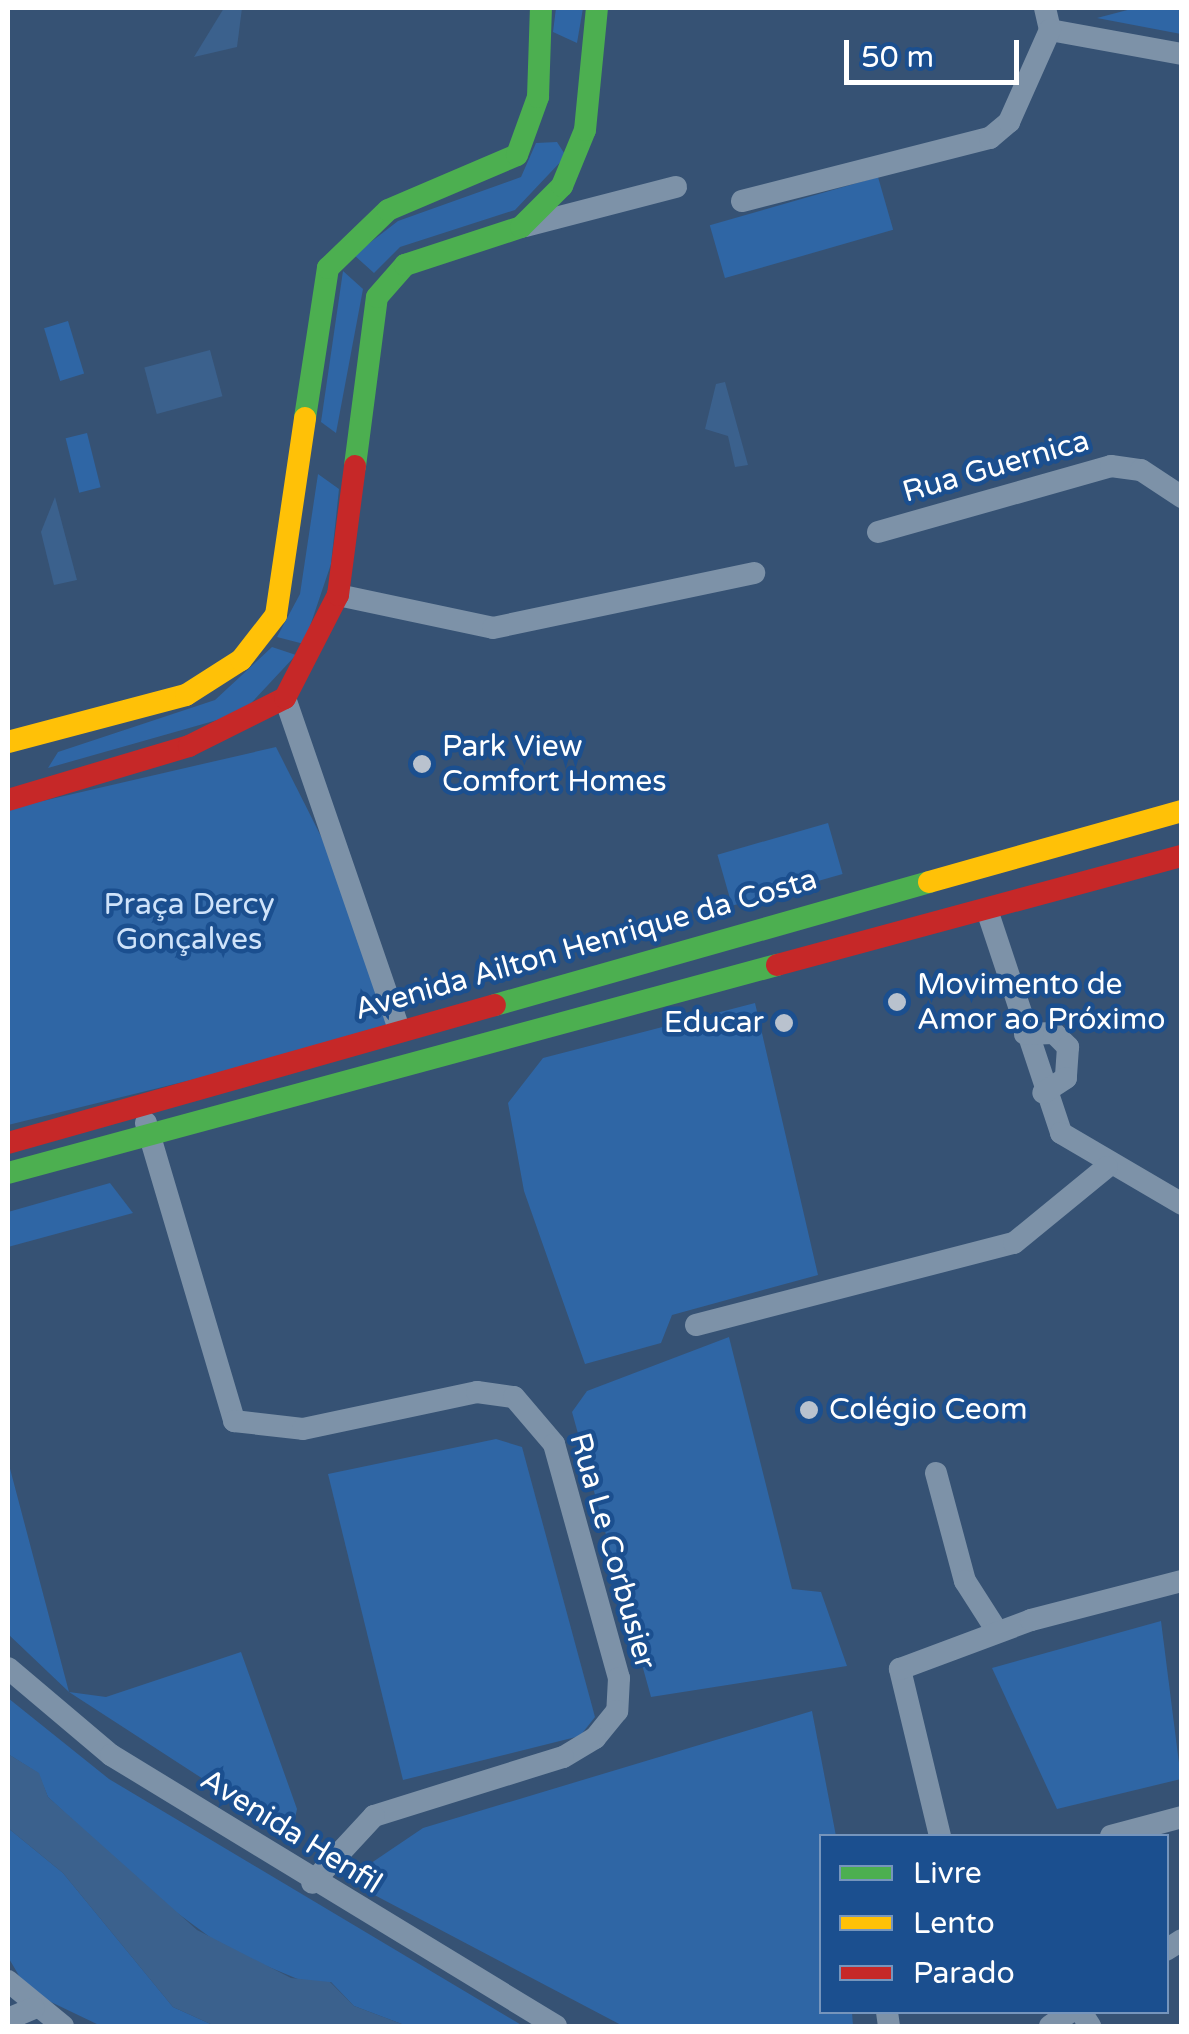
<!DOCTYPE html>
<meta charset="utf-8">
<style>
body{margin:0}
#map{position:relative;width:1189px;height:2034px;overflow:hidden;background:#365274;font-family:"Varela Round",sans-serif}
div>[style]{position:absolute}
.green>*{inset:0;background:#2f66a5;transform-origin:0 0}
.water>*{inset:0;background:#3b618d;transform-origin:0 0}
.street>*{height:22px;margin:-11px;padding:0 11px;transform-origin:11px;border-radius:11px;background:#7d92a8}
.fast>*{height:22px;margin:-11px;padding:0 11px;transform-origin:11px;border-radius:11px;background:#4caf50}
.slow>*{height:22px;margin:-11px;padding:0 11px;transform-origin:11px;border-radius:11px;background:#ffc107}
.jam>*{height:22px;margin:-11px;padding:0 11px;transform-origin:11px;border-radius:11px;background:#c62828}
.dots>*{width:28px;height:28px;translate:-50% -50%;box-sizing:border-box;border:5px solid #1b4f8f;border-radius:50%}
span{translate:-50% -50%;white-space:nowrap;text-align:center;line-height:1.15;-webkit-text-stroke:9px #1b4f8f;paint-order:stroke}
.street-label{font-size:30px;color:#fff}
.poi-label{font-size:30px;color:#fff}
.left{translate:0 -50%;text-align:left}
.right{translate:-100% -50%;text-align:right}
.park-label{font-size:30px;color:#cfe3fa}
.frame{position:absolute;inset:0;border:10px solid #fff;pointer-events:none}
.legend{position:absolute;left:819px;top:1834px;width:350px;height:180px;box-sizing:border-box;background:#1b4f8f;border:2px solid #7695bc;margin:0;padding:12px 18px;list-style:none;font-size:30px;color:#fff}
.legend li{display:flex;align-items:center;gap:20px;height:50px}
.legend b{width:50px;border:2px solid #7695bc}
.scale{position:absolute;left:844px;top:40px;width:175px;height:45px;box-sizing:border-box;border:5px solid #fff;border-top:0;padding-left:12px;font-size:30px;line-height:35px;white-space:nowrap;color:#fff;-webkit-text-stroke:8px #1b4f8f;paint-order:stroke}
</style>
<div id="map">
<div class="green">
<i style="clip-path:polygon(556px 8px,583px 8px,577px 43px,553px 32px)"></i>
<i style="clip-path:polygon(1135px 8px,1181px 8px,1181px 34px,1097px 18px)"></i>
<i style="clip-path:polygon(557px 142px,566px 156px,515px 210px,400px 247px,374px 273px,354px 255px,398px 221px,521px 177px,536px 143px)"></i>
<i style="left:878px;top:177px;width:55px;height:175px;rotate:74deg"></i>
<i style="clip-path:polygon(343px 271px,363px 289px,336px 433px,321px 422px)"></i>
<i style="left:68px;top:321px;width:55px;height:25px;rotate:73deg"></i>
<i style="left:87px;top:433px;width:56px;height:22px;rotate:76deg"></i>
<i style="clip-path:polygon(318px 474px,339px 489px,331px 564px,304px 644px,277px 637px,300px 594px)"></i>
<i style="clip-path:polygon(272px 647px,296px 655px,242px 713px,48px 768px,58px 752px,215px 700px)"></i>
<i style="clip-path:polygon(276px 747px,339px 872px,399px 1029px,8px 1125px,8px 809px)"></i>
<i style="left:828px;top:823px;width:53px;height:115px;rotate:74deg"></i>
<i style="clip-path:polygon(755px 1003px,818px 1275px,672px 1315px,661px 1343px,585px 1364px,524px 1191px,508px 1103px,543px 1058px)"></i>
<i style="clip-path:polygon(110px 1183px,133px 1213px,8px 1247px,8px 1212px)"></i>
<i style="clip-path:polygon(729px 1337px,792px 1589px,821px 1592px,847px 1666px,651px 1697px,572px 1412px,587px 1391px)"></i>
<i style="clip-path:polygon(496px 1439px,522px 1447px,595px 1717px,580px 1736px,403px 1780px,328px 1474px)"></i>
<i style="clip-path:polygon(8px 1461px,69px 1692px,106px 1697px,241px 1652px,297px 1809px,291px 1836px,69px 1692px,8px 1634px)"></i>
<i style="clip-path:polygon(1161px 1621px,1181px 1779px,1057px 1809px,992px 1668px)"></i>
<i style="clip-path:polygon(8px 1698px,109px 1779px,523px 2026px,407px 2026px,354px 2006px,331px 1982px,312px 1985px,226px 1949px,153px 1895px,48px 1797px,38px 1773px,8px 1754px)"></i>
<i style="clip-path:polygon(812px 1711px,836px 1836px,822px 1836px,822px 2012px,852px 2012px,853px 2026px,623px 2026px,346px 1880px,423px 1828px)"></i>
<i style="clip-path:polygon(8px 1828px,63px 1873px,173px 2007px,215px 2026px,101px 2026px,28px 1991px,8px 1957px)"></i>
</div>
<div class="water">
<i style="clip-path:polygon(224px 8px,242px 8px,237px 47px,194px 57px)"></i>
<i style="left:210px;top:350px;width:48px;height:68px;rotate:75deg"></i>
<i style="clip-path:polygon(725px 382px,748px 465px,735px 467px,728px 436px,705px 429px,716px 384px)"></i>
<i style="clip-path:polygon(55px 497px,77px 580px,54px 585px,41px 532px)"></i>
<i style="clip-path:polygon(8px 1754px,39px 1773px,48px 1797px,197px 1930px,291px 1978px,330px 1982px,354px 2006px,407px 2026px,215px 2026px,173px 2007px,63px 1873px,8px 1828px)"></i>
</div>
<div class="street">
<i style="left:1045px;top:8px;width:23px;rotate:77deg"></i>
<i style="left:1050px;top:30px;width:134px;rotate:10.3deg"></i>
<i style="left:742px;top:201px;width:256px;rotate:-14.3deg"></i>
<i style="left:990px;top:138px;width:25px;rotate:-40deg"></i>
<i style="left:1009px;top:122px;width:101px;rotate:-66deg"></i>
<i style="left:525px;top:226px;width:156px;rotate:-14.5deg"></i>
<i style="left:878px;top:532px;width:242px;rotate:-15.8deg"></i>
<i style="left:1111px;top:466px;width:30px;rotate:8deg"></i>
<i style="left:1141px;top:470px;width:49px;rotate:33.4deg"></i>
<i style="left:338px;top:595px;width:158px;rotate:12deg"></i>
<i style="left:493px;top:628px;width:267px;rotate:-11.9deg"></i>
<i style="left:285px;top:698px;width:350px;rotate:71deg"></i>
<i style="left:987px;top:910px;width:235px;rotate:71.6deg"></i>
<i style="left:1061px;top:1133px;width:140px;rotate:30.4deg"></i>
<i style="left:1025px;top:1034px;width:29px;rotate:-2deg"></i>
<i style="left:1054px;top:1033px;width:20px;rotate:45deg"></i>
<i style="left:1068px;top:1047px;width:31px;rotate:94deg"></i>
<i style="left:1066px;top:1078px;width:27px;rotate:147deg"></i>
<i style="left:146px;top:1123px;width:311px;rotate:73.5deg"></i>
<i style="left:234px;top:1421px;width:69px;rotate:6.6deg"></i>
<i style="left:303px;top:1429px;width:178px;rotate:-12deg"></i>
<i style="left:477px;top:1392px;width:37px;rotate:8deg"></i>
<i style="left:514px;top:1397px;width:62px;rotate:49.6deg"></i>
<i style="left:554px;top:1444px;width:243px;rotate:74.5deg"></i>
<i style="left:619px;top:1678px;width:33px;rotate:93deg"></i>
<i style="left:617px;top:1711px;width:35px;rotate:129deg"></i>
<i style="left:595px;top:1738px;width:37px;rotate:149deg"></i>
<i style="left:563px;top:1757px;width:198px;rotate:162.7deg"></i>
<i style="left:374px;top:1816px;width:91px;rotate:132.8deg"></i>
<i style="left:696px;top:1325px;width:328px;rotate:-14.5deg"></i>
<i style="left:1014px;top:1243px;width:120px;rotate:-39.3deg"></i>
<i style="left:936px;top:1473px;width:112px;rotate:75deg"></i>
<i style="left:965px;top:1581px;width:59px;rotate:57.4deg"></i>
<i style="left:8px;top:1668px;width:135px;rotate:40.2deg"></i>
<i style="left:111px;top:1755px;width:521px;rotate:31.34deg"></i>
<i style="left:940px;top:1836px;width:172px;rotate:-103.5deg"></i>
<i style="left:900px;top:1669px;width:140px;rotate:-20.5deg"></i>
<i style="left:1031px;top:1620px;width:156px;rotate:-14.5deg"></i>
<i style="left:1111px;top:1836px;width:73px;rotate:-15deg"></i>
<i style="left:1166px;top:1950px;width:19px;rotate:-32deg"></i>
<i style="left:8px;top:1981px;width:71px;rotate:39.3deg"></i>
<i style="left:887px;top:2012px;width:14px;rotate:82deg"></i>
<i style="left:1081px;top:2012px;width:17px;rotate:57deg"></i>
<i style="left:8px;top:2019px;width:28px;rotate:-23deg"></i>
<i style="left:1050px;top:2026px;width:24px;rotate:-35deg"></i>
</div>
<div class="fast">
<i style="left:305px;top:418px;width:152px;rotate:-81.3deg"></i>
<i style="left:328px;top:268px;width:83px;rotate:-44deg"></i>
<i style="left:388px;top:210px;width:140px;rotate:-23.1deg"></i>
<i style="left:517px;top:155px;width:62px;rotate:-70.1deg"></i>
<i style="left:538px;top:97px;width:89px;rotate:-88.1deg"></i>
<i style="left:355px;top:466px;width:170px;rotate:-82.6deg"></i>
<i style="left:377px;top:297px;width:43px;rotate:-48.8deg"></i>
<i style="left:405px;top:265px;width:122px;rotate:-18.1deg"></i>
<i style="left:521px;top:227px;width:58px;rotate:-45deg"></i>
<i style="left:562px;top:186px;width:61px;rotate:-67.7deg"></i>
<i style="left:585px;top:130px;width:123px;rotate:-84.4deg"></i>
<i style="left:495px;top:1005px;width:451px;rotate:-15.8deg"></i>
<i style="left:8px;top:1173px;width:797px;rotate:-15.14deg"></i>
</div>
<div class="slow">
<i style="left:8px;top:742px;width:184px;rotate:-14.8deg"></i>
<i style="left:186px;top:695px;width:65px;rotate:-32.5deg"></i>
<i style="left:241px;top:660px;width:57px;rotate:-52.1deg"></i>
<i style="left:276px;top:615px;width:199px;rotate:-81.6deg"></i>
<i style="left:929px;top:882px;width:263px;rotate:-15.7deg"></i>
</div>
<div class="jam">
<i style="left:8px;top:800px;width:189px;rotate:-16.6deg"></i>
<i style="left:189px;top:746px;width:107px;rotate:-26.6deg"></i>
<i style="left:285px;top:698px;width:116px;rotate:-62.8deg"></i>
<i style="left:338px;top:595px;width:130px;rotate:-82.5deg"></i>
<i style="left:777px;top:965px;width:419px;rotate:-15.1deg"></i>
<i style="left:8px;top:1143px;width:506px;rotate:-15.82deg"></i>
</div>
<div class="dots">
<i style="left:422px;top:764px;background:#b9c2ce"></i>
<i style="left:897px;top:1002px;background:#b9c2ce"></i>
<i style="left:784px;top:1023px;background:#b9c2ce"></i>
<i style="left:809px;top:1410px;background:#b9c2ce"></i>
</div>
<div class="street-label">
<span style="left:996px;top:467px;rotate:-16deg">Rua Guernica</span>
<span style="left:586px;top:945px;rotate:-16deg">Avenida Ailton Henrique da Costa</span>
<span style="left:612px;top:1551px;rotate:74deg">Rua Le Corbusier</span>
<span style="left:291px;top:1832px;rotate:32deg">Avenida Henfil</span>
</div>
<div class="poi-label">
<span class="left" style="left:442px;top:764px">Park View<br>Comfort Homes</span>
<span class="left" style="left:917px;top:1002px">Movimento de<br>Amor ao Próximo</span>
<span class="right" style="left:764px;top:1023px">Educar</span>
<span class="left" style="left:829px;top:1410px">Colégio Ceom</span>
</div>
<div class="park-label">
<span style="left:189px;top:922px">Praça Dercy<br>Gonçalves</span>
</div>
<div class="frame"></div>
<ul class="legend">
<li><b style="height:12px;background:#4caf50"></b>Livre</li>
<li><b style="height:12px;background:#ffc107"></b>Lento</li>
<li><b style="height:12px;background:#c62828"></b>Parado</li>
</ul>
<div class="scale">50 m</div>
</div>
